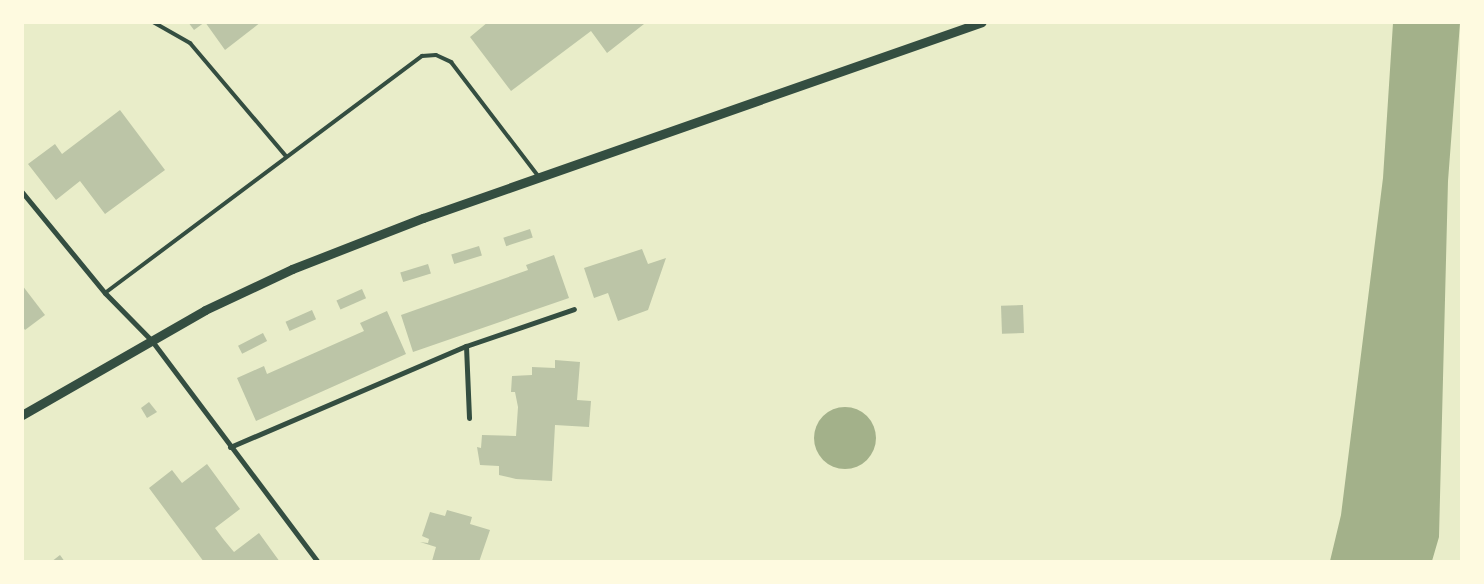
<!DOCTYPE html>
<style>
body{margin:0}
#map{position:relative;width:1484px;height:584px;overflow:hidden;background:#e9edc9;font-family:"Titillium Web",sans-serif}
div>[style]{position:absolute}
.water>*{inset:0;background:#a3b18a}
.round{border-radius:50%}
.building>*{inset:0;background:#bcc5a7;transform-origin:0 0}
.service>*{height:4px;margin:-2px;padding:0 2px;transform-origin:2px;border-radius:2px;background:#344e41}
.minor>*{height:5px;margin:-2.5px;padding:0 2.5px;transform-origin:2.5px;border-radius:2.5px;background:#344e41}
.tertiary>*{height:9px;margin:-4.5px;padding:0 4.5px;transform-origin:4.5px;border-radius:4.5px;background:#344e41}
span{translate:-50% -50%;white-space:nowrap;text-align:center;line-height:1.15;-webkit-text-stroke:4.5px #fefae0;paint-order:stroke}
.frame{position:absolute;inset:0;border:24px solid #fefae0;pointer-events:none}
</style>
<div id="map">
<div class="water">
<i style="clip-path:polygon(1393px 23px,1460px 23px,1448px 181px,1439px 537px,1432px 561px,1330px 561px,1341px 515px,1383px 178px)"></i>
<i class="round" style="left:814px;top:407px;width:62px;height:62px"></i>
</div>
<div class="building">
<i style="clip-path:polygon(188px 22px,205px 22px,194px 30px)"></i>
<i style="clip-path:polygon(205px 22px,261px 22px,225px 50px)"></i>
<i style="clip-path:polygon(488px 22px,643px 22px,644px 24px,607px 53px,591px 31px,511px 91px,470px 37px)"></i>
<i style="clip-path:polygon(120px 110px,165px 170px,105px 214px,80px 181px,56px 200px,28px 164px,55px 144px,62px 154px)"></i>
<i style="left:530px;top:229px;width:9px;height:28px;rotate:72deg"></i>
<i style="left:479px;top:246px;width:10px;height:29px;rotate:73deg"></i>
<i style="clip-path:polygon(642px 249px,648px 264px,666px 258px,648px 310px,618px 321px,608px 293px,594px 298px,584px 268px)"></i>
<i style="clip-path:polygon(554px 255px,569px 298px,413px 352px,401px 315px,528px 270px,526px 265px)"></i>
<i style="left:428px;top:264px;width:10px;height:29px;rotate:73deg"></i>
<i style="clip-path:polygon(22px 285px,45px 315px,25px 330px,22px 326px)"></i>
<i style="left:362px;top:289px;width:10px;height:28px;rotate:66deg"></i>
<i style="left:1023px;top:305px;width:28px;height:22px;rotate:88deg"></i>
<i style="left:312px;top:310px;width:10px;height:29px;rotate:66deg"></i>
<i style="clip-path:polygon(387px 311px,406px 354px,256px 421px,237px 378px,264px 366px,267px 374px,364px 331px,360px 323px)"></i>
<i style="left:263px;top:333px;width:9px;height:28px;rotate:63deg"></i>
<i style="clip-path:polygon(555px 360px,580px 362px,577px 400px,591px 401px,589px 427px,555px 425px,552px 481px,516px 479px,499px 475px,499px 466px,480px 465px,477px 447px,481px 448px,482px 435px,516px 436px,518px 407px,515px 392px,511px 392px,512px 376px,532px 375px,532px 367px,555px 368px)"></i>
<i style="clip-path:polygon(149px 402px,157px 412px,147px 418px,141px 408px)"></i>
<i style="clip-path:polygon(207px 464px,240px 509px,215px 528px,224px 540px,234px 552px,259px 533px,280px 562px,204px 562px,149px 488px,172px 470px,182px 483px)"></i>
<i style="clip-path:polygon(447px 510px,472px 517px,470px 524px,490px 530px,479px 562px,432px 561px,436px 547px,420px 542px,428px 543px,429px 539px,422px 536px,430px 512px,445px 516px)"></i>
<i style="clip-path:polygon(60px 555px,65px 562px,51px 562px)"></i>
</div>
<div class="service">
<i style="left:153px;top:22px;width:43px;rotate:29.6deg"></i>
<i style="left:190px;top:43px;width:148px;rotate:49.7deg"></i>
<i style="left:105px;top:293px;width:396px;rotate:-36.8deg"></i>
<i style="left:422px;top:56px;width:14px;rotate:-4deg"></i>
<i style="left:436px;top:55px;width:17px;rotate:25deg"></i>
<i style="left:451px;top:62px;width:145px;rotate:52.6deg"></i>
</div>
<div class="minor">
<i style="left:22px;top:192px;width:131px;rotate:50.6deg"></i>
<i style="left:105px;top:293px;width:67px;rotate:45.6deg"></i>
<i style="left:152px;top:341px;width:276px;rotate:53.1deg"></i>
<i style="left:466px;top:346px;width:72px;rotate:87.6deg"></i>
<i style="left:230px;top:447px;width:257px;rotate:-23.2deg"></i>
<i style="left:466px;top:346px;width:114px;rotate:-18.9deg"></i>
</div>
<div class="tertiary">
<i style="left:22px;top:415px;width:211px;rotate:-29.8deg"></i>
<i style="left:205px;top:310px;width:96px;rotate:-25.2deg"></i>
<i style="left:292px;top:269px;width:141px;rotate:-21.3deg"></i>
<i style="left:423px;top:218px;width:592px;rotate:-19.32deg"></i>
</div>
<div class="frame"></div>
</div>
